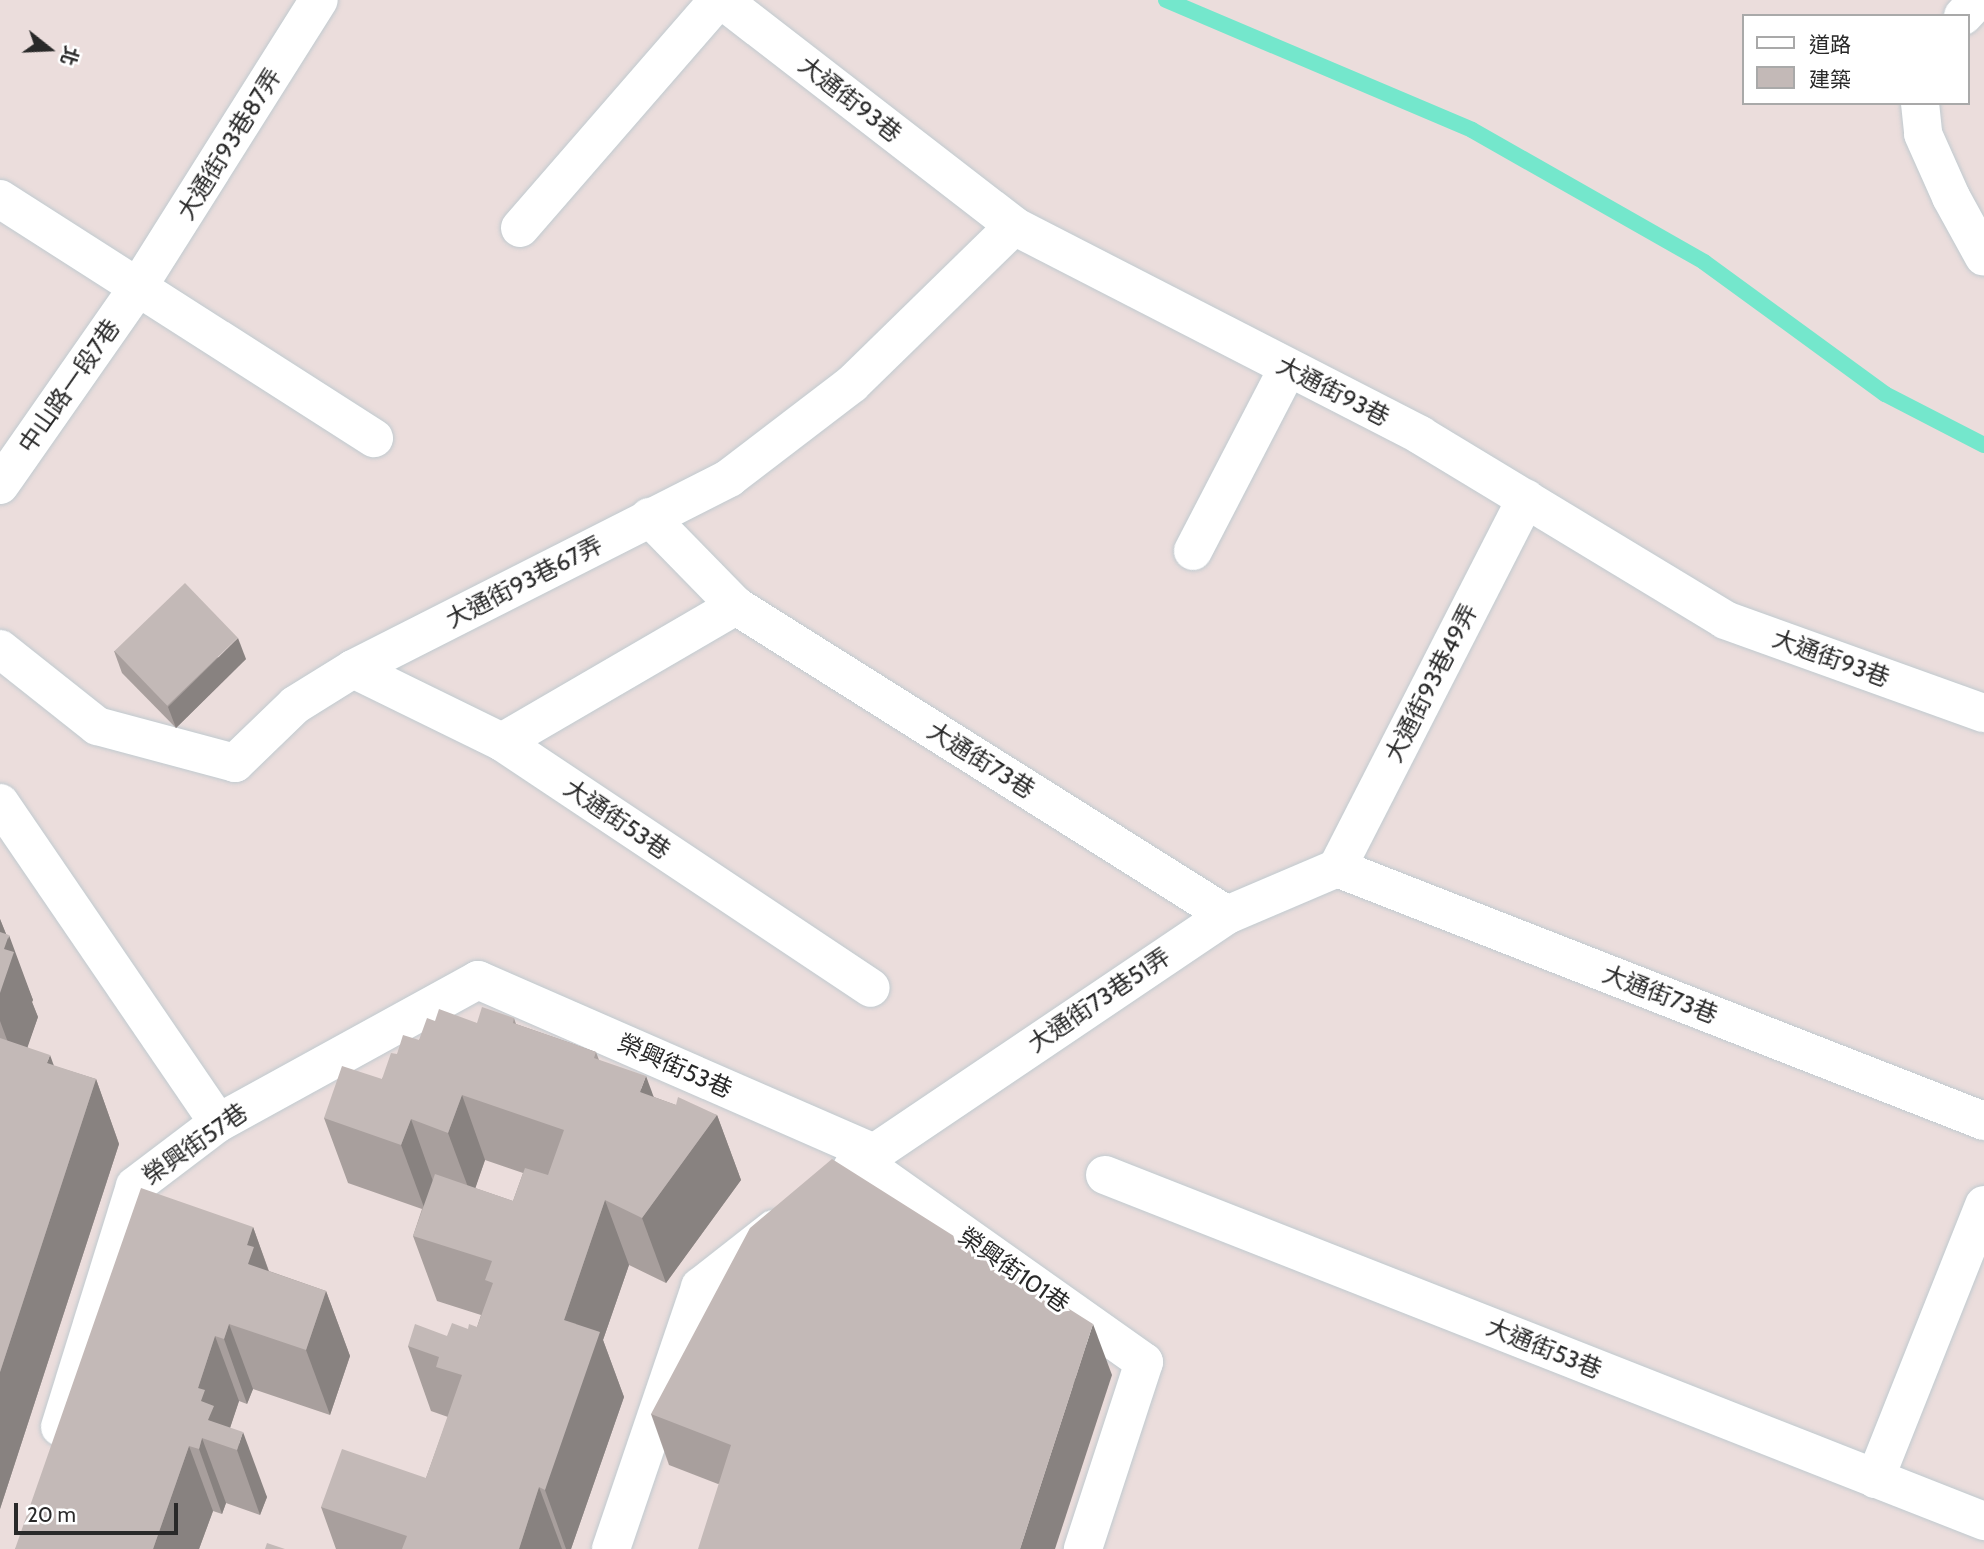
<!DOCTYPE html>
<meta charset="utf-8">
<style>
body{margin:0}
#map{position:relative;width:1984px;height:1549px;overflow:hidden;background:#ebdddc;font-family:Cabin,"Noto Sans TC",sans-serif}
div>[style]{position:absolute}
.stream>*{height:16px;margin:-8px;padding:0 8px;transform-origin:8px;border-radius:8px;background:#74e7cc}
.roads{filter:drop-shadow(0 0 2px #c0cacf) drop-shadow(0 0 2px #c0cacf)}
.minor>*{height:38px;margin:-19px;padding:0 19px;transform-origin:19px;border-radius:19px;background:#fff}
.wall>*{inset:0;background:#a89f9d}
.shaded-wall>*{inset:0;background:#888280}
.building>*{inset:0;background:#c3b9b7;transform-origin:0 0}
span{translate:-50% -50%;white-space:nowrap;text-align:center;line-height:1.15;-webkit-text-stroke:6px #fff;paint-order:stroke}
.street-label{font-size:24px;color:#292929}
.legend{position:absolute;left:1742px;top:14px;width:228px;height:91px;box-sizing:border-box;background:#fff;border:2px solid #a9a9a9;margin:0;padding:9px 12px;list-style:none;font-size:21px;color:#292929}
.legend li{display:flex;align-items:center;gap:14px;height:35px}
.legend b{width:35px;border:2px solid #a9a9a9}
.north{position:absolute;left:14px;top:14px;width:70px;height:70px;-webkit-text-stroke:5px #fff;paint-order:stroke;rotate:108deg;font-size:19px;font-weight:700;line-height:28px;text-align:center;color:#292929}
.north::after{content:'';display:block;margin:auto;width:24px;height:32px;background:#292929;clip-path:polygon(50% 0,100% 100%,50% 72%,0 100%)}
.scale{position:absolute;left:14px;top:1503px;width:164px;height:32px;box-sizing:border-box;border:4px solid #292929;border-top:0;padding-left:9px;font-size:21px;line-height:24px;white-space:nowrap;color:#292929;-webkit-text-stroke:5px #fff;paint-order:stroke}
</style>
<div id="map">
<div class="stream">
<i style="left:1166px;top:0;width:332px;rotate:23deg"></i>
<i style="left:1472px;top:130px;width:267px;rotate:29.6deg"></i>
<i style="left:1704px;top:262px;width:224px;rotate:36.1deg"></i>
<i style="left:1885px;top:394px;width:111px;rotate:27.3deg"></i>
</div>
<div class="roads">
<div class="minor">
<i style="left:722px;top:0;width:369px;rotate:37.7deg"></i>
<i style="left:1014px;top:226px;width:457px;rotate:27.2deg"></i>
<i style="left:1420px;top:435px;width:357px;rotate:31.2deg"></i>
<i style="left:1725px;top:620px;width:275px;rotate:19.8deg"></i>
<i style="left:1963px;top:16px;width:22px;rotate:-47deg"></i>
<i style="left:1920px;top:103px;width:31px;rotate:84deg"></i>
<i style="left:1923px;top:134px;width:69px;rotate:66deg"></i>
<i style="left:1951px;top:197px;width:68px;rotate:61.2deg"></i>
<i style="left:0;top:199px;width:444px;rotate:32.6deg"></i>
<i style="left:520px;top:228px;width:302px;rotate:-49deg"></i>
<i style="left:0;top:485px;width:241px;rotate:-55.1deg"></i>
<i style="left:138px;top:287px;width:339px;rotate:-57.8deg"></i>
<i style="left:649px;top:517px;width:124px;rotate:45.7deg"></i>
<i style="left:736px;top:606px;width:580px;rotate:32.18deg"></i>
<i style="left:1193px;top:551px;width:206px;rotate:-62.6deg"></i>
<i style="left:0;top:649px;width:124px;rotate:38.4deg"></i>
<i style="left:97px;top:726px;width:143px;rotate:15deg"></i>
<i style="left:235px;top:763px;width:83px;rotate:-44deg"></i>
<i style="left:295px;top:705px;width:68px;rotate:-31.8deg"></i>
<i style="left:353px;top:669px;width:422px;rotate:-26.9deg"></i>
<i style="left:729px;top:478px;width:155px;rotate:-37.4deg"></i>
<i style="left:852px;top:384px;width:226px;rotate:-44.3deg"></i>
<i style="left:353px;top:669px;width:166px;rotate:26.1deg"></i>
<i style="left:502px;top:742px;width:443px;rotate:33.7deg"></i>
<i style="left:502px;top:742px;width:271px;rotate:-30.2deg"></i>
<i style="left:0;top:803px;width:387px;rotate:55.7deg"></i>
<i style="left:1337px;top:868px;width:695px;rotate:21.36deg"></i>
<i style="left:1337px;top:868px;width:415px;rotate:-62.9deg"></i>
<i style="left:860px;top:1161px;width:348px;rotate:35.3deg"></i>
<i style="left:1144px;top:1362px;width:197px;rotate:108.1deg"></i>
<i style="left:852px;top:1168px;width:452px;rotate:-34deg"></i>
<i style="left:1227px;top:915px;width:120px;rotate:-23.1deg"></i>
<i style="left:1105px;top:1175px;width:945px;rotate:21.49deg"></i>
<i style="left:60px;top:1427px;width:252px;rotate:-72.7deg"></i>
<i style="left:135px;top:1186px;width:104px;rotate:-37.2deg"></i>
<i style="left:218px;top:1123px;width:297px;rotate:-28.8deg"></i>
<i style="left:478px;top:980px;width:429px;rotate:23.6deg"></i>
<i style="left:1875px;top:1479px;width:295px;rotate:-68.3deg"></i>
<i style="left:611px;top:1549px;width:277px;rotate:-71.2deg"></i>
<i style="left:700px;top:1287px;width:94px;rotate:-38.1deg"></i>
</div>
</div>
<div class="wall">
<i style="clip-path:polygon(114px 651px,246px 659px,176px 728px,122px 673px)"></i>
<i style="clip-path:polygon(0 919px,33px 1000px,32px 1002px,38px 1017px,27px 1047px,54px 1066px,96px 1079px,119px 1144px,0 1509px)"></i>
<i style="clip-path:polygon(evenodd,514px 1018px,516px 1024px,596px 1052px,599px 1060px,654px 1097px,676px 1105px,717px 1115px,741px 1180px,666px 1283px,629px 1265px,603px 1340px,624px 1397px,571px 1549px,336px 1549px,321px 1507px,426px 1478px,448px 1417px,431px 1411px,408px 1346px,447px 1336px,468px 1329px,477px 1327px,481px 1315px,437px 1301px,413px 1236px,422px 1209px,348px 1183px,324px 1118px,382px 1079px,397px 1054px,419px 1040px,435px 1021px,477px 1023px,514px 1018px,485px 1160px,523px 1173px,513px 1201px,475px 1188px,485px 1160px)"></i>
<i style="clip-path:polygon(253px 1227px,269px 1271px,326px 1291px,350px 1356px,330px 1415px,253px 1389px,247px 1404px,239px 1401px,230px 1428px,267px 1497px,260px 1515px,226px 1503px,222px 1514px,213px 1511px,199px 1549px,15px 1549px)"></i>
<i style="clip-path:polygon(1112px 1375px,718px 1484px,669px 1465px,651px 1414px)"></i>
</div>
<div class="shaded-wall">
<i style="clip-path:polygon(238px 638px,246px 659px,176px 728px,168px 707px)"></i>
<i style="clip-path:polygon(0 919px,8px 939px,9px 935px,33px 1000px,32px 1002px,38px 1017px,19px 1072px,0 1021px)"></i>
<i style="clip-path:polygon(50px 1055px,74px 1120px,47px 1063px)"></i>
<i style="clip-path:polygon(646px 1076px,670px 1141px,640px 1092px)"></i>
<i style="clip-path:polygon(96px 1079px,119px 1144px,0 1509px,0 1372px)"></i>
<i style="clip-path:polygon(462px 1095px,485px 1160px,472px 1198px,448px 1133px)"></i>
<i style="clip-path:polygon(717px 1115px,741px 1180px,666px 1283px,642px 1218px)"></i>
<i style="clip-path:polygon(411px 1119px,434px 1184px,425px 1210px,401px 1145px)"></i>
<i style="clip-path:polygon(605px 1200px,629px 1265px,603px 1340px,624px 1397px,571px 1549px,566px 1549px,545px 1490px,564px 1320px)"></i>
<i style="clip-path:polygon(253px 1227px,276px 1292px,248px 1264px,247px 1245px)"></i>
<i style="clip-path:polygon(326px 1291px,350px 1356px,330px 1415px,306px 1350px)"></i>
<i style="clip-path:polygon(229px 1324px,253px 1389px,247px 1404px,224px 1339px)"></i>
<i style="clip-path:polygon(1093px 1324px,1112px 1375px,1055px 1549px,1020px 1549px)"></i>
<i style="clip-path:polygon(215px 1336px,239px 1401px,226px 1440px,216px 1442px,201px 1401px,198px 1388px)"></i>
<i style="clip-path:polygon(243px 1432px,267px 1497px,260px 1515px,237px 1450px)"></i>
<i style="clip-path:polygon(202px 1438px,226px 1503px,222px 1514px,199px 1449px)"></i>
<i style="clip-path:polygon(189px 1446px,213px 1511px,199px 1549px,153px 1549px)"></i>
<i style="clip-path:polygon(539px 1487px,562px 1549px,519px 1549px)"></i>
</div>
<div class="building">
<i style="left:185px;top:583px;width:76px;height:98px;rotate:46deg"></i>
<i style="clip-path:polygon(0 932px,9px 935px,4px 949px,14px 952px,0 993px)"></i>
<i style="clip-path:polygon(482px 1007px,514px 1018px,513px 1023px,596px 1052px,594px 1058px,646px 1076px,640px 1092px,676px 1105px,678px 1097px,717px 1115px,642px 1218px,605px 1200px,564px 1320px,600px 1332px,545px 1490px,539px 1487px,519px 1549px,402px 1549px,407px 1536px,321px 1507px,342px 1449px,426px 1478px,462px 1375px,436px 1367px,439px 1357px,408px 1346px,415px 1324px,447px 1336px,452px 1323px,468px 1329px,469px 1324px,477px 1327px,493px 1283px,485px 1280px,492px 1261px,413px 1236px,435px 1174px,513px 1201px,525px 1168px,548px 1175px,564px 1130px,462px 1095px,448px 1133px,411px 1119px,401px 1145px,324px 1118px,342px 1066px,382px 1079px,391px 1053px,397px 1054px,403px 1035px,419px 1040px,427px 1018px,435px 1021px,439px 1009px,477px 1023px)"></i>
<i style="clip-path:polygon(0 1038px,50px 1055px,47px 1063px,96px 1079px,0 1372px)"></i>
<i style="clip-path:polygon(832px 1159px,1093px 1324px,1020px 1549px,698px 1549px,731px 1445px,651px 1414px,750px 1228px)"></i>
<i style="clip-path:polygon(141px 1188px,253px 1227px,247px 1245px,254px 1247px,248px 1264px,326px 1291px,306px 1350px,229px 1324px,224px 1339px,215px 1336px,198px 1388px,205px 1390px,201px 1401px,214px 1406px,208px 1420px,243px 1432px,237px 1450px,202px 1438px,199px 1449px,189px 1446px,153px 1549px,15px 1549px)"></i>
<i style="clip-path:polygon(267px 1543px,285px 1549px,265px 1549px)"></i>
</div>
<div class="street-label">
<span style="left:850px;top:99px;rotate:38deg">大通街93巷</span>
<span style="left:229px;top:144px;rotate:-58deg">大通街93巷87弄</span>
<span style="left:69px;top:386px;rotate:-55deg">中山路一段7巷</span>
<span style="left:1333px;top:391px;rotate:27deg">大通街93巷</span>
<span style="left:524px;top:582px;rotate:-27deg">大通街93巷67弄</span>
<span style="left:1831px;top:658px;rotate:20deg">大通街93巷</span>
<span style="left:1431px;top:683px;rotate:-63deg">大通街93巷49弄</span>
<span style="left:981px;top:760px;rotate:32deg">大通街73巷</span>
<span style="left:617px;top:819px;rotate:34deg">大通街53巷</span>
<span style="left:1660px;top:994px;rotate:21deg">大通街73巷</span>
<span style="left:1099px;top:1000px;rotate:-34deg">大通街73巷51弄</span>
<span style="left:675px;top:1066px;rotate:24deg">榮興街53巷</span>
<span style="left:195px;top:1144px;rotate:-35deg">榮興街57巷</span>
<span style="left:1014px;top:1270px;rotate:35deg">榮興街101巷</span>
<span style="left:1544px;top:1348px;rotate:22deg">大通街53巷</span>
</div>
<ul class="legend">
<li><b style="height:9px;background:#fff"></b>道路</li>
<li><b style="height:19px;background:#c3b9b7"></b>建築</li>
</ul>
<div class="north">北</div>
<div class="scale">20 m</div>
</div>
